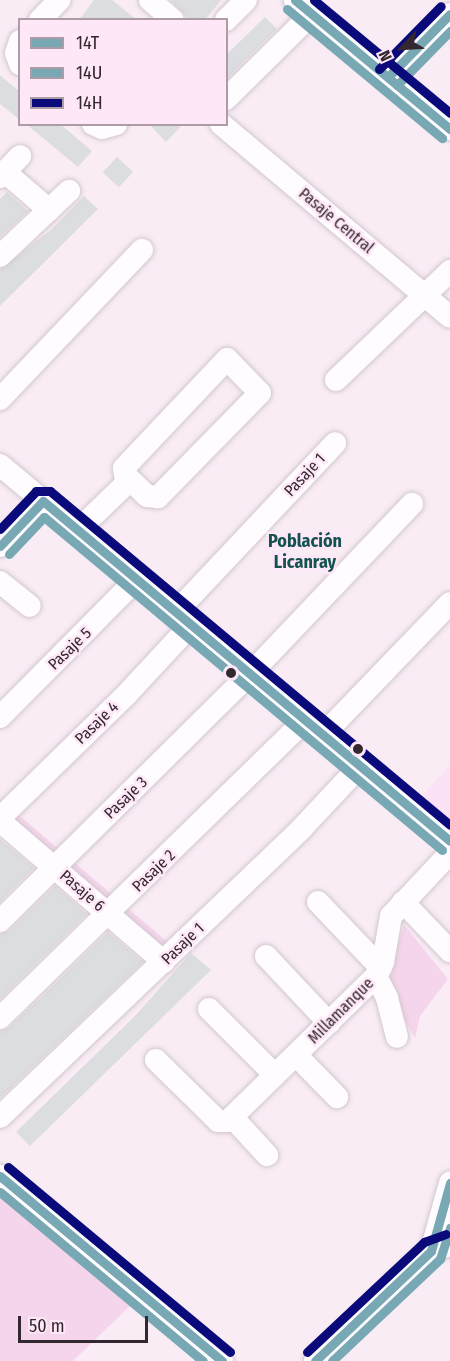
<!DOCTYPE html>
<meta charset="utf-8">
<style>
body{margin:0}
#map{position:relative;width:450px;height:1361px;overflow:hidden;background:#f9ecf5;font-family:"Fira Sans Condensed",sans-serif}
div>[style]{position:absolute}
.built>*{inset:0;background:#fbe2f4}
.green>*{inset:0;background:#f5d5ec}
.building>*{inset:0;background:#dcdde1;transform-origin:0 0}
.roads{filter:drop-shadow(0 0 2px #d2c7ce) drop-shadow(0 0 2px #d2c7ce)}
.minor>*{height:22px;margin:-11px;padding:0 11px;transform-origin:11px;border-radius:11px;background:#fefcfe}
.bus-1>*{height:9px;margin:-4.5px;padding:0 4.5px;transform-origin:4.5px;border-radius:4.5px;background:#79a8b5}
.bus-2>*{height:9px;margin:-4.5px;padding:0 4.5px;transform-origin:4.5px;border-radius:4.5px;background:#79a8b5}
.bus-3>*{height:9px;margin:-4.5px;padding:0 4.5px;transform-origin:4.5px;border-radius:4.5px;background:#0a0a7a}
.dots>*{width:16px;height:16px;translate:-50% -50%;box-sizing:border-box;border:3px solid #fee7f7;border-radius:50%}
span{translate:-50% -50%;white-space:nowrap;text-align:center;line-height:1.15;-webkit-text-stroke:5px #fee7f7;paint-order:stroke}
.street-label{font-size:16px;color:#33282f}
.neighbourhood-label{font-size:18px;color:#145251;font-weight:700}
.legend{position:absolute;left:18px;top:18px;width:210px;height:108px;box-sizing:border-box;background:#fee7f7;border:2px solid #ad9ba7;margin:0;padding:8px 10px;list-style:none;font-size:18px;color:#33282f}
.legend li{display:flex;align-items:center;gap:12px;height:30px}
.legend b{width:30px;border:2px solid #ad9ba7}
.north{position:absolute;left:372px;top:18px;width:60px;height:60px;-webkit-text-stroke:4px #fee7f7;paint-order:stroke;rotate:245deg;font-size:16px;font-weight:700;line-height:24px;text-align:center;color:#33282f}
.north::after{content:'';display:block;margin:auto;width:21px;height:27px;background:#33282f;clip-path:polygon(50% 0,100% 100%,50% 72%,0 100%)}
.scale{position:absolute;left:18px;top:1316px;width:130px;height:27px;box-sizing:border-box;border:3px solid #33282f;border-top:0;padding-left:8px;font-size:18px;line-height:21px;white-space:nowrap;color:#33282f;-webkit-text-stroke:4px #fee7f7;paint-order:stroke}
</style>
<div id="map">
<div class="built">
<i style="clip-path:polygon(450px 765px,450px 823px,420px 798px)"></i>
</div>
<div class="green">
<i style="clip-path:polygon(0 799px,170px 944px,165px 950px,0 821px)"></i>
<i style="clip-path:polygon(404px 925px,448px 979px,420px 1016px,415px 1038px,386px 986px)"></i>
<i style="clip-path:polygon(0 1194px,132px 1304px,73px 1361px,0 1361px)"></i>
</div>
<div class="building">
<i style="clip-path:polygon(94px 0,112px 0,137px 20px,79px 20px)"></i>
<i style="clip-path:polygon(171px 0,221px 0,205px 20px,190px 20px)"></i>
<i style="clip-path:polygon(265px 17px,277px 29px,226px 80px,226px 55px)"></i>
<i style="clip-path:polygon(0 75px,20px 92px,20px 120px,0 104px)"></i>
<i style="clip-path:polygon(26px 124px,60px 124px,92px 151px,78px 167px)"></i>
<i style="clip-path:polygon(149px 124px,183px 124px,166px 142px)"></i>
<i style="left:117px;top:157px;width:22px;height:21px;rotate:43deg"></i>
<i style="clip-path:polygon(7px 192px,28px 211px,0 237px,0 199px)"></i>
<i style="clip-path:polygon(84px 196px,98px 209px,0 306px,0 269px,51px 230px)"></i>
<i style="clip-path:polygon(0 839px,34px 868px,0 902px)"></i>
<i style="clip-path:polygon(55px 886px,87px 914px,0 999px,0 934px,9px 931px)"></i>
<i style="clip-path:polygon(108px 932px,143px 962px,0 1098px,0 1031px,9px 1028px)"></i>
<i style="clip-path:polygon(191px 953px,211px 970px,30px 1146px,16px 1132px,135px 1016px)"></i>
</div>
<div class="roads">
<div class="minor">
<i style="left:150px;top:0;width:30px;rotate:41deg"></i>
<i style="left:295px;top:0;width:202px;rotate:39.8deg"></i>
<i style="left:40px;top:20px;width:28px;rotate:-46deg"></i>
<i style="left:226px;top:20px;width:28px;rotate:-45deg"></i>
<i style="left:20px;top:41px;width:13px;rotate:108deg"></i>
<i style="left:16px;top:53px;width:12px;rotate:70deg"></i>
<i style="left:388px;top:77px;width:88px;rotate:-45.5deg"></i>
<i style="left:226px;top:99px;width:121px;rotate:-44.7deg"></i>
<i style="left:93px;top:124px;width:10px;rotate:24deg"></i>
<i style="left:102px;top:128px;width:15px;rotate:-16deg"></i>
<i style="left:221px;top:124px;width:299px;rotate:40.1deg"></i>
<i style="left:5px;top:172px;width:58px;rotate:40.8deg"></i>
<i style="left:0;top:177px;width:29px;rotate:-46deg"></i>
<i style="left:0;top:256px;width:95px;rotate:-43.3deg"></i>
<i style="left:227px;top:359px;width:47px;rotate:45.9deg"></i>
<i style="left:260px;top:393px;width:146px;rotate:134.4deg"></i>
<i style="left:158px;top:497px;width:11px;rotate:-175deg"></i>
<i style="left:147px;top:496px;width:30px;rotate:-136deg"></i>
<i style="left:125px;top:475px;width:7px;rotate:-98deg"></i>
<i style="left:124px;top:468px;width:150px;rotate:-46.6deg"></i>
<i style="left:336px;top:380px;width:158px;rotate:-43.7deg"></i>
<i style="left:0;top:399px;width:206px;rotate:-46.4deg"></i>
<i style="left:0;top:465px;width:586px;rotate:39.88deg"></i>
<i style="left:78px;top:530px;width:71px;rotate:-43.9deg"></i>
<i style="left:0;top:546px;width:62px;rotate:-46.3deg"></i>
<i style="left:0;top:582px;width:38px;rotate:39deg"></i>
<i style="left:176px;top:612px;width:232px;rotate:-46.7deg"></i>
<i style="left:0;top:717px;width:194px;rotate:-45.2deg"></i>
<i style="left:323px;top:735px;width:183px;rotate:-46.1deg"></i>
<i style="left:0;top:818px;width:177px;rotate:-44.3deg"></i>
<i style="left:127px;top:694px;width:94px;rotate:-47.2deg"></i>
<i style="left:0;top:821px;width:216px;rotate:40.7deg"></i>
<i style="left:318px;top:902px;width:91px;rotate:46.3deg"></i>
<i style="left:403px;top:902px;width:68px;rotate:46.2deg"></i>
<i style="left:0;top:921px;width:351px;rotate:-44.7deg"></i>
<i style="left:250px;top:674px;width:235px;rotate:-46.4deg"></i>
<i style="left:266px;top:956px;width:92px;rotate:46.8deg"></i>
<i style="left:376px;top:976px;width:25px;rotate:63deg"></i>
<i style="left:387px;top:998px;width:40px;rotate:75.6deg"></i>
<i style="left:209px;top:1009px;width:93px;rotate:45deg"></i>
<i style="left:0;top:1018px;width:426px;rotate:-44.3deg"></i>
<i style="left:296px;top:1055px;width:59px;rotate:45.7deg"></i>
<i style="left:156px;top:1060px;width:87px;rotate:44.5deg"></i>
<i style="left:218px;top:1121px;width:10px"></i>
<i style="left:228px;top:1121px;width:207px;rotate:-44.4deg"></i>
<i style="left:376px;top:976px;width:16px;rotate:-63deg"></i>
<i style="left:383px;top:962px;width:47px;rotate:-80.1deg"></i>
<i style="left:391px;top:916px;width:86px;rotate:-46.9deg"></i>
<i style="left:0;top:1117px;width:418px;rotate:-43.7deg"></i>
<i style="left:302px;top:828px;width:85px;rotate:-46.9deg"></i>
<i style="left:232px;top:1117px;width:52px;rotate:47.4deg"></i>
<i style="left:0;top:1176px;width:289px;rotate:39.8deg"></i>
<i style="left:431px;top:1251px;width:71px;rotate:-74.4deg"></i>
<i style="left:315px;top:1361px;width:160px;rotate:-43.5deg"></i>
<i style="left:431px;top:1251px;width:20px;rotate:-18deg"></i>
</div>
</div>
<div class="bus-1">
<i style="left:295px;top:0;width:202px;rotate:39.8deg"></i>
<i style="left:388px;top:77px;width:88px;rotate:-45.5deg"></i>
<i style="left:0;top:546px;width:62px;rotate:-46.3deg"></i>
<i style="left:43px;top:501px;width:530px;rotate:39.87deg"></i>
<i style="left:0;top:1176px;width:289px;rotate:39.8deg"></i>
<i style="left:315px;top:1361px;width:160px;rotate:-43.5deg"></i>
<i style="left:431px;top:1251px;width:71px;rotate:-74.4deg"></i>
</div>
<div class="bus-2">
<i style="left:287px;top:9px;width:202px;rotate:39.8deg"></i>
<i style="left:397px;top:85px;width:76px;rotate:-45.5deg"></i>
<i style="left:9px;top:554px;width:51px;rotate:-46.6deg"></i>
<i style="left:44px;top:517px;width:519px;rotate:39.92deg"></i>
<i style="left:0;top:1192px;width:264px;rotate:39.8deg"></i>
<i style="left:332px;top:1361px;width:149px;rotate:-43.4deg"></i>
<i style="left:440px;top:1259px;width:33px;rotate:-72deg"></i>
</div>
<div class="bus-3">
<i style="left:314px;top:0;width:177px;rotate:39.7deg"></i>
<i style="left:379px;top:69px;width:88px;rotate:-45.5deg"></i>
<i style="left:0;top:529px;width:52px;rotate:-46.5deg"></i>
<i style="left:36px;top:491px;width:14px"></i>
<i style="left:50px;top:491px;width:521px;rotate:39.86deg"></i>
<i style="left:8px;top:1167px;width:289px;rotate:39.8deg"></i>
<i style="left:307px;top:1352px;width:161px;rotate:-43.2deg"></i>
<i style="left:424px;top:1242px;width:23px;rotate:-20deg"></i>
</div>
<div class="dots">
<i style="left:231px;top:673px;background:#33282f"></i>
<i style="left:358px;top:749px;background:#33282f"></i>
</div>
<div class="street-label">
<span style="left:336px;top:221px;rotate:40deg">Pasaje Central</span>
<span style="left:305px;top:475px;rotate:-47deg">Pasaje 1</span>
<span style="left:70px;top:649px;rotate:-44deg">Pasaje 5</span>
<span style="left:97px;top:723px;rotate:-44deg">Pasaje 4</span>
<span style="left:126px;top:798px;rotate:-44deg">Pasaje 3</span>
<span style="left:154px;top:871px;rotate:-44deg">Pasaje 2</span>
<span style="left:82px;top:891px;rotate:41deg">Pasaje 6</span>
<span style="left:183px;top:944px;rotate:-44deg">Pasaje 1</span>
<span style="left:341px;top:1011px;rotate:-45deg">Millamanque</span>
</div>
<div class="neighbourhood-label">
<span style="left:305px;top:552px">Población<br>Licanray</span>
</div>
<ul class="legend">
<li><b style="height:8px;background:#79a8b5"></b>14T</li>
<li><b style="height:8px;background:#79a8b5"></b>14U</li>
<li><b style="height:8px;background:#0a0a7a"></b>14H</li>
</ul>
<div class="north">N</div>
<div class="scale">50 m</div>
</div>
